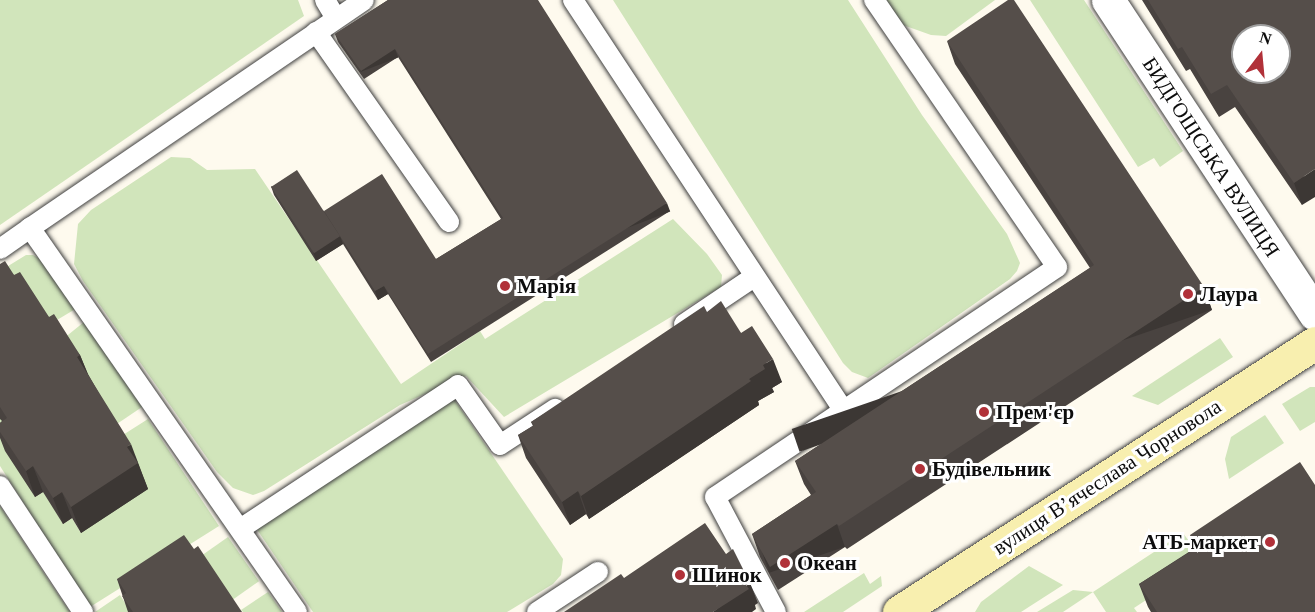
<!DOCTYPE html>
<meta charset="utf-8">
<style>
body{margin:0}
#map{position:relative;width:1315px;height:612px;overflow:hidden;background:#fefaee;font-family:Georgia,serif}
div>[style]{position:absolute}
.green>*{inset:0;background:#d1e5bb;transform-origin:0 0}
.roads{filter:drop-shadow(0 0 2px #404040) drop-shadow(0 0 2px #404040)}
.lane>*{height:20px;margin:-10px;padding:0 10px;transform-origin:10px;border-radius:10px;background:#fff}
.street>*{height:33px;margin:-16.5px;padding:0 16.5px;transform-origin:16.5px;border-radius:16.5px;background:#fff}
.secondary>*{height:33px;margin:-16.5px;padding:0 16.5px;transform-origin:16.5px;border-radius:16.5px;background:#f8efaf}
.wall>*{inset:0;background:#494340}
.shaded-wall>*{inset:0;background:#3c3734;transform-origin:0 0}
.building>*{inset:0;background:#554e4a;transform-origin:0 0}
.dots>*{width:16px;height:16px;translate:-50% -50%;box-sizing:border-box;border:3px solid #fff;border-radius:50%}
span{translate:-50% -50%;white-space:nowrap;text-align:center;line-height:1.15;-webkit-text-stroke:6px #fff;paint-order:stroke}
.street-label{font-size:21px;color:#0d0d0d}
.poi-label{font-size:21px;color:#0d0d0d;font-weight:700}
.left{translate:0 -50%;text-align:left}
.right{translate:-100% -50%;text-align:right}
.north{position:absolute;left:1231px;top:24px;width:60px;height:60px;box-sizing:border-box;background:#fff;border:2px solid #9e9e9e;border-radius:50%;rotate:16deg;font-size:16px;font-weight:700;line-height:24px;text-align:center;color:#0d0d0d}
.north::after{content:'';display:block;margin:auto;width:21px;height:27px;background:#b13139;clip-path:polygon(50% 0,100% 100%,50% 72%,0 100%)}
</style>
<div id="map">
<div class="green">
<i style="clip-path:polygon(0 0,298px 0,304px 16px,0 225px)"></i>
<i style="clip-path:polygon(613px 0,848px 0,922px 115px,1007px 234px,1020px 263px,1017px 271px,1010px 279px,868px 378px,852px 372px,843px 363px)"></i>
<i style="clip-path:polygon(886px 0,995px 0,946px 36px,931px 35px,903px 25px)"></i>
<i style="clip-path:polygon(1030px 0,1084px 0,1183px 151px,1160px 167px,1154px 158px,1138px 167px)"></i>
<i style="clip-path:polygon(171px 157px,190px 158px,207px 170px,255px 169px,401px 384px,480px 331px,485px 339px,673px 219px,707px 254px,722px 275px,721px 287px,504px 417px,466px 376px,400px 405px,264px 491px,253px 495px,233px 488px,217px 472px,83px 281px,74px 264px,78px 224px,91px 210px)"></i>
<i style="clip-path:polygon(26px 255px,33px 255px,42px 260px,77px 308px,42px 329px,0 271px)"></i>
<i style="clip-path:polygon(84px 322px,142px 407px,108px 430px,63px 339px)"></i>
<i style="clip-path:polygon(1220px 338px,1233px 357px,1158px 405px,1132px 396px)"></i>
<i style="clip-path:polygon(1310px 387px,1315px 387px,1315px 422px,1300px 431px,1282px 404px)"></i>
<i style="clip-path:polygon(452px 396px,563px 559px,561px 575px,553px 584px,507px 612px,313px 612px,256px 528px)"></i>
<i style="clip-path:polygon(0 410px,35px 497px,51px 487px,63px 524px,72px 518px,81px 533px,115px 440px,148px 419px,219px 526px,90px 607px,0 466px)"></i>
<i style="clip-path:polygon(1265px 415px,1284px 443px,1229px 479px,1225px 459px,1231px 437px)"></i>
<i style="clip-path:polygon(0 506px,49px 581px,70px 612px,0 612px)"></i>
<i style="clip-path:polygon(1183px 533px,1197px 552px,1196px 567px,1134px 608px,1137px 612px,1106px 612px,1093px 592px,1063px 612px,1037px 612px,1073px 590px,1093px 592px)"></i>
<i style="left:228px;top:537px;width:54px;height:33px;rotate:55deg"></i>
<i style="clip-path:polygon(1029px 566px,1063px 585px,1021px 612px,975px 612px,981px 602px)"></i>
<i style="clip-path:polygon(864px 573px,870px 584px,881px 576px,882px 586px,843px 612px,804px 612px)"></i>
<i style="clip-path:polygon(268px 592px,282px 612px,243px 612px,241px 610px)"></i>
<i style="clip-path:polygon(120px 595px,131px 612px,95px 612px)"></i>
</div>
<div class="roads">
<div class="lane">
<i style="left:325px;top:0;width:21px;rotate:59deg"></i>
<i style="left:573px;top:0;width:491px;rotate:56.6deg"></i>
<i style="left:316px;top:32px;width:232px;rotate:55deg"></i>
<i style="left:0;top:249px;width:37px;rotate:-35deg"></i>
<i style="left:684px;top:324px;width:84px;rotate:-33.9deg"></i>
<i style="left:0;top:486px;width:151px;rotate:56.6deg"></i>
<i style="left:240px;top:529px;width:261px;rotate:-33.4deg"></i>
<i style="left:458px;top:385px;width:73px;rotate:55deg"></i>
<i style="left:500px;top:445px;width:66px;rotate:-33.2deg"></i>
<i style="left:297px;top:612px;width:468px;rotate:-124.8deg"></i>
<i style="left:30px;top:228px;width:404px;rotate:-34.3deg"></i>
<i style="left:537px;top:612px;width:73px;rotate:-33.3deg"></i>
<i style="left:776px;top:612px;width:130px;rotate:-117.9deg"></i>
<i style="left:715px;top:497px;width:412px;rotate:-33.9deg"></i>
<i style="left:1057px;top:267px;width:324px;rotate:-124.4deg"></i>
</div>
<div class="street">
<i style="left:1108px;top:0;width:376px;rotate:56.6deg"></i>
</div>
<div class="secondary">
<i style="left:899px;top:612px;width:495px;rotate:-32.9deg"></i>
</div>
</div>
<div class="wall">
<i style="clip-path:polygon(388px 0,670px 211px,431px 362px,388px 294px,378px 300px,343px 244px,316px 261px,274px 195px,271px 186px,324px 211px,436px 259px,501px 219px,398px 57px,364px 79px,338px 42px,335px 34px)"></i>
<i style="clip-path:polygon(1142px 0,1315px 0,1302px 205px,1235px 107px,1219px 117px,1190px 69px,1186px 71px)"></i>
<i style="clip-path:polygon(947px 41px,1204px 287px,1212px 310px,847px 549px,845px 547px,778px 590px,760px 557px,752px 534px,811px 495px,804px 484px,795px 461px,1090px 268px,955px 64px)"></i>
<i style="clip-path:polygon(0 264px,14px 275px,80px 355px,88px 374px,137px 461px,148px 489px,81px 533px,72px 518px,63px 524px,43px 492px,35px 497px,5px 451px,0 438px,0 423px,2px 421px,0 419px)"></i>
<i style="clip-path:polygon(707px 312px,741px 333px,782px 382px,772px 388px,774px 392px,758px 401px,759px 405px,589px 519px,586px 514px,570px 525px,526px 458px,518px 435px,533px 426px,531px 422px)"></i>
<i style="clip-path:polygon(1190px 535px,1315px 612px,1151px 612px,1148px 607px,1139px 584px,1195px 548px)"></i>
<i style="clip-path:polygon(117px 579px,242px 612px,128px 612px)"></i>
</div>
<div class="shaded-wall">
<i style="left:395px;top:49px;width:9px;height:40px;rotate:69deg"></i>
<i style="clip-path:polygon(1315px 169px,1315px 197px,1302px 205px,1294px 183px)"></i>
<i style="left:667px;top:203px;width:9px;height:283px;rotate:69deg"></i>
<i style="clip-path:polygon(340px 236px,343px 244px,316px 261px,313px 252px)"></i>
<i style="clip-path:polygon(384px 286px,388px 294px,378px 300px,375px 291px)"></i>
<i style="left:1204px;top:287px;width:24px;height:436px;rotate:71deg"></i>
<i style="clip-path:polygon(80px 355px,90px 380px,77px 357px)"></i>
<i style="clip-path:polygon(773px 359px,782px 382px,772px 388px,774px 392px,758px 401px,759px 405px,589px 519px,581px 496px,749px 379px,763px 365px)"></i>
<i style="clip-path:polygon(131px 444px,148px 489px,81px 533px,71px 507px,127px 447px)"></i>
<i style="clip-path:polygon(33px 466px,43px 492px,35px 497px,26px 471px)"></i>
<i style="clip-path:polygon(578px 491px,586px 514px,570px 525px,562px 502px)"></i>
<i style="clip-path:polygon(62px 492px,72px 518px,63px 524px,53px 498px)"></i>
<i style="left:837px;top:524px;width:24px;height:80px;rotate:71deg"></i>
<i style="clip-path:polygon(750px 583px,758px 603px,755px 605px,756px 609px,752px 612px,713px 612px)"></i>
</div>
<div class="building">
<i style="clip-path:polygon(388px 0,538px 0,667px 203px,428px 354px,384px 286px,375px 291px,324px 211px,382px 174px,436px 259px,503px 218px,395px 49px,361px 71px,335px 34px)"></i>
<i style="clip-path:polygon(1008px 0,1014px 0,1204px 287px,839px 526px,837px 524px,770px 567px,752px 534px,816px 492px,795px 461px,1094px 265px,947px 41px)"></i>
<i style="clip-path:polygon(evenodd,1148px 0,1315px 0,1315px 169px,1294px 183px,1227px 85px,1211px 94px,1182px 47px,1178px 49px,1148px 0,1243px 36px,1279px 36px,1279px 72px,1243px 72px,1243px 36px)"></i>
<i style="left:297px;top:170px;width:79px;height:31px;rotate:57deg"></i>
<i style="clip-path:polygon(5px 261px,14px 275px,20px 272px,49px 317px,54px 314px,80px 355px,77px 357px,131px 444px,127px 447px,138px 463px,71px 507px,62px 492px,53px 498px,33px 466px,26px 471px,0 432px,0 423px,7px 418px,0 407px,0 264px)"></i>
<i style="clip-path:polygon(721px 301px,741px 333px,752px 326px,773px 359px,763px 365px,765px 369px,749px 379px,751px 381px,581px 496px,578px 491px,562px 502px,518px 435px,534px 425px,531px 422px,704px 306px,707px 312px)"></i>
<i style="clip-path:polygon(1300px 462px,1315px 485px,1315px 612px,1157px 612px,1139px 584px,1198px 547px,1190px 535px)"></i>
<i style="clip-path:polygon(705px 523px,726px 554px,733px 549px,750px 583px,746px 585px,749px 589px,713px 612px,564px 612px,621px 574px,624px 578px)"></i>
<i style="clip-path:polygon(184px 535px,194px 549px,198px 546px,242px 612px,133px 612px,122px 596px,126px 593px,117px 579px)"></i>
</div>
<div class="dots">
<i style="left:505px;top:286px;background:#b13139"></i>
<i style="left:1188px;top:294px;background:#b13139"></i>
<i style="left:984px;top:412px;background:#b13139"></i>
<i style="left:920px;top:469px;background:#b13139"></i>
<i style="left:1270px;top:542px;background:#b13139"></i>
<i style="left:785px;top:563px;background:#b13139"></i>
<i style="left:680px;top:575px;background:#b13139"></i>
</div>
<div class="street-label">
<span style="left:1211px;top:157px;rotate:57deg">БИДГОЩСЬКА ВУЛИЦЯ</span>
<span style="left:1107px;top:477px;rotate:-33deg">вулиця Вʼячеслава Чорновола</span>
</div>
<div class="poi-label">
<span class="left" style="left:517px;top:286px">Марія</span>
<span class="left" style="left:1200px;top:294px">Лаура</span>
<span class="left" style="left:996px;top:412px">Прем'єр</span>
<span class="left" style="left:932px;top:469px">Будівельник</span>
<span class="right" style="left:1258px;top:542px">АТБ-маркет</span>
<span class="left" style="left:797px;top:563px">Океан</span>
<span class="left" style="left:692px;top:575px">Шинок</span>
</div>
<div class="north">N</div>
</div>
